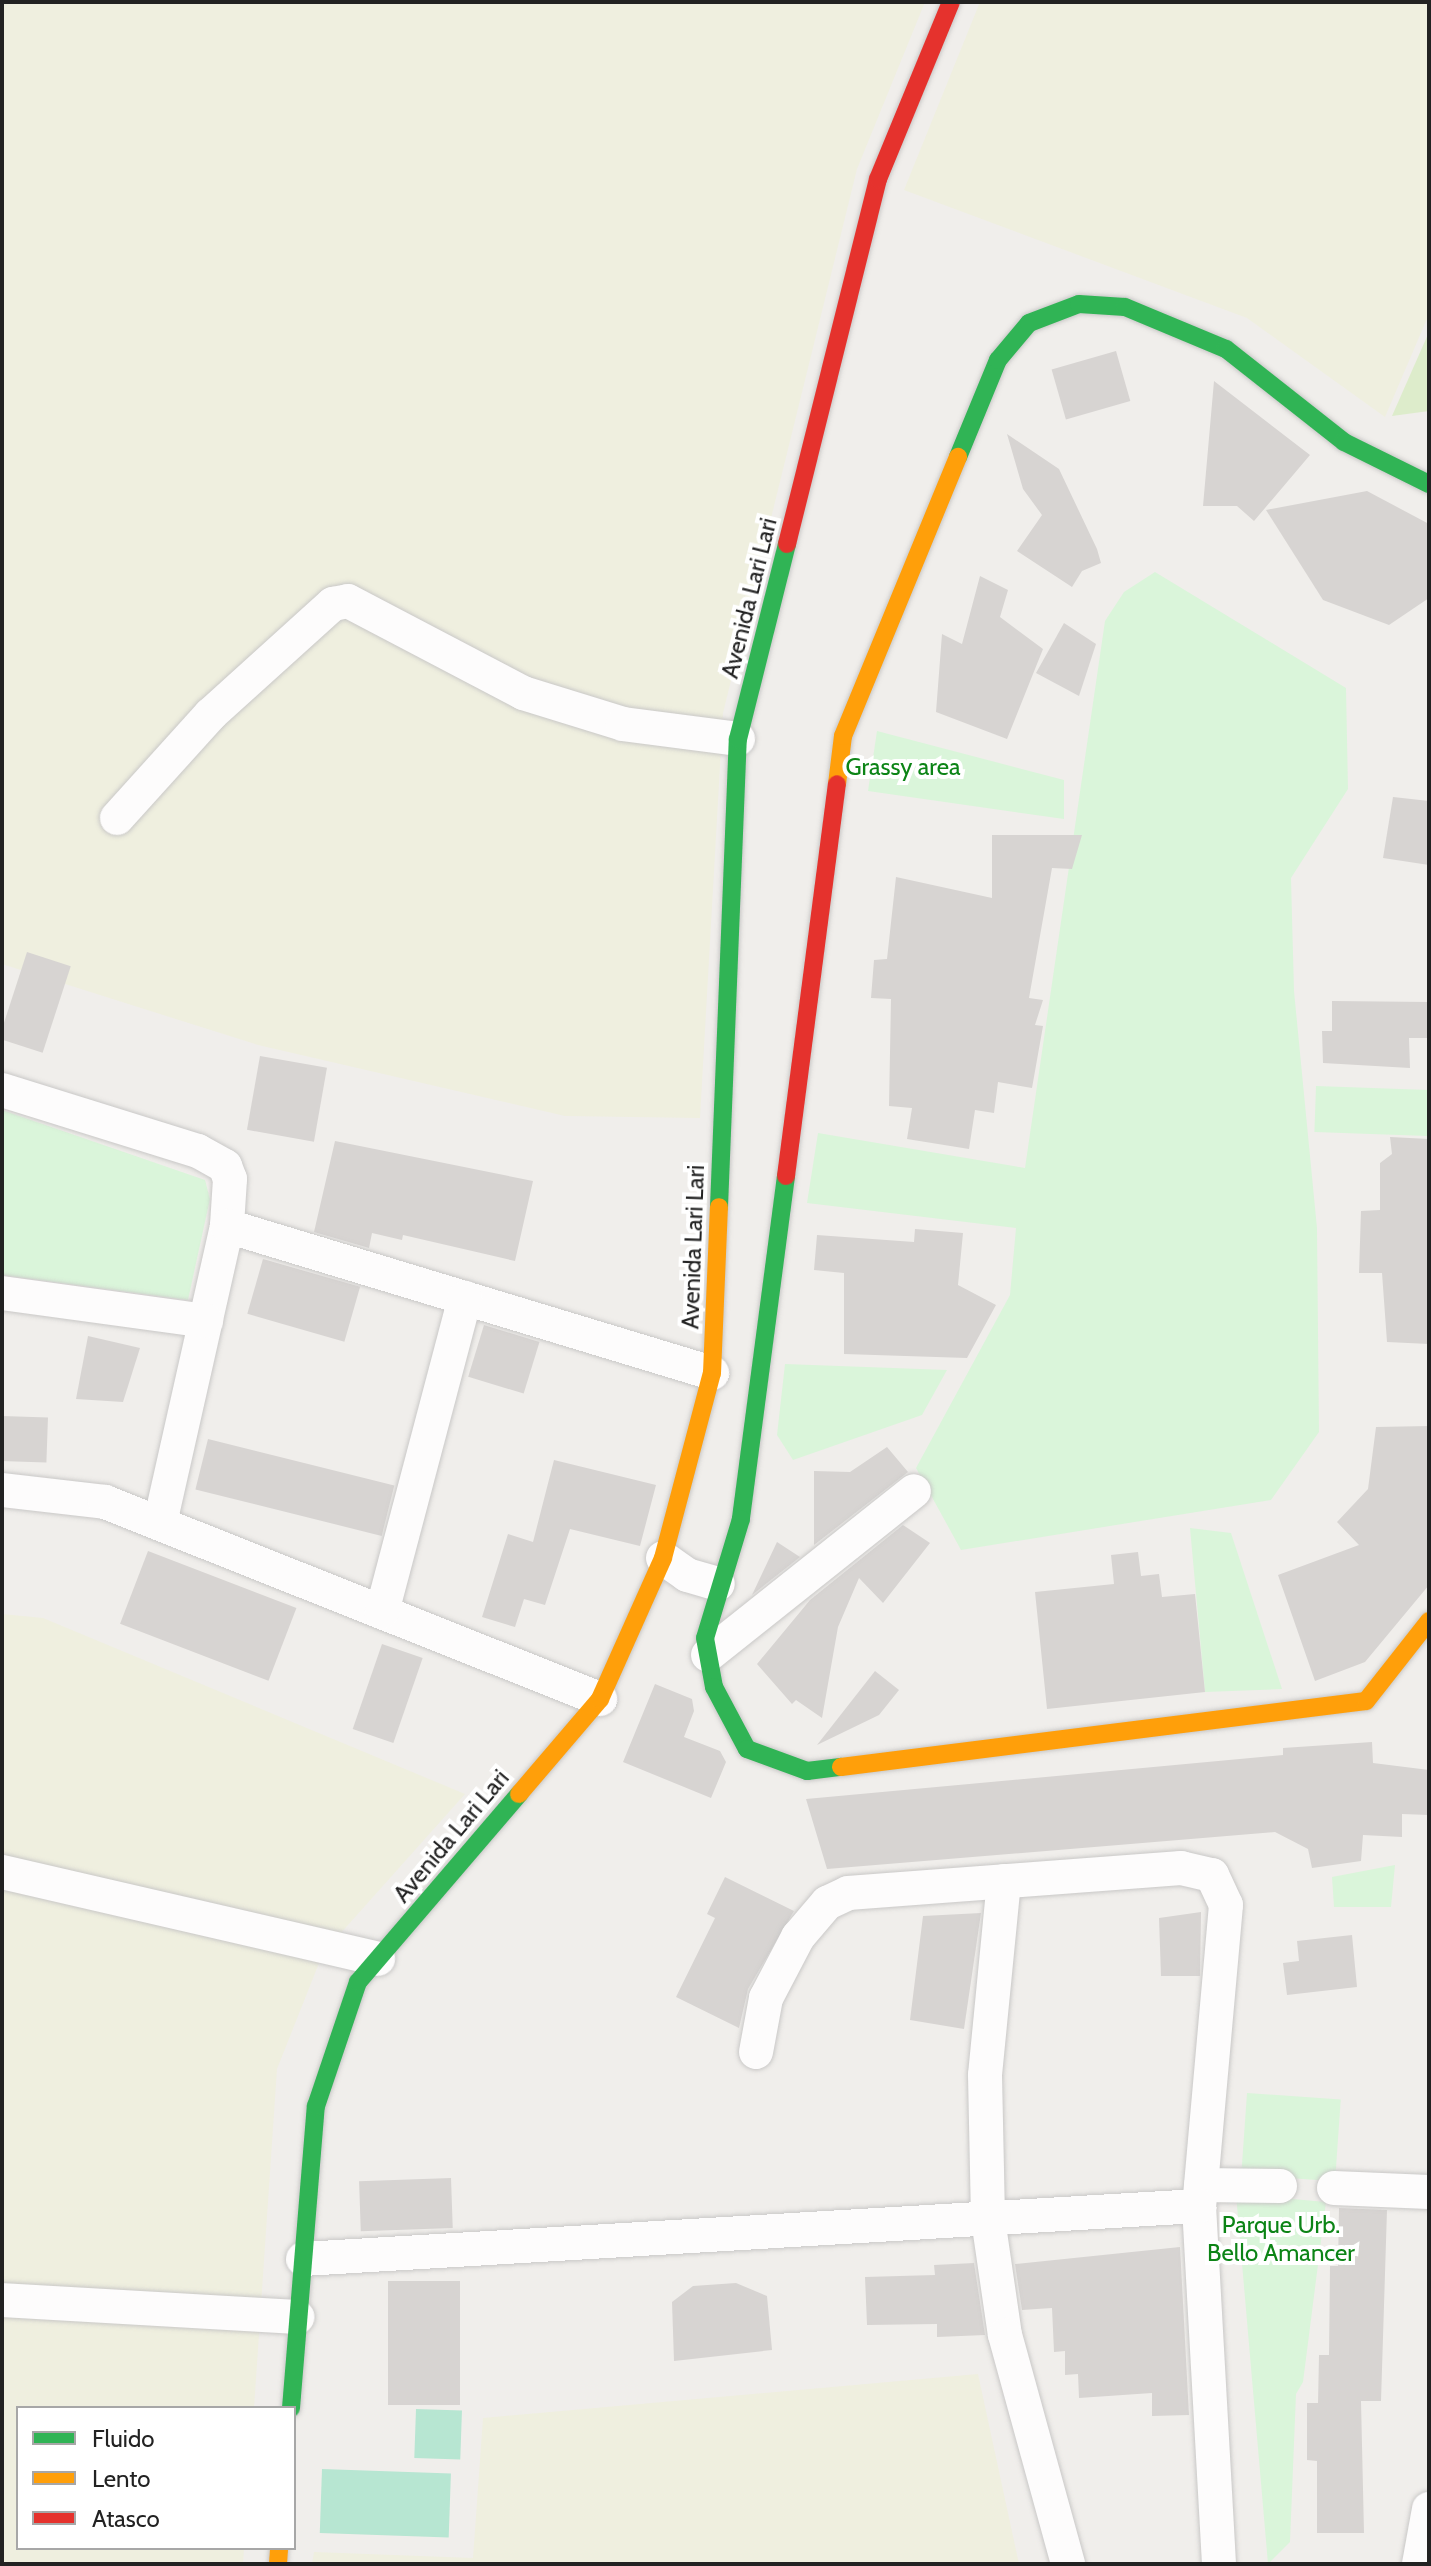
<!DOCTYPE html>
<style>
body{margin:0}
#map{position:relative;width:1431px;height:2566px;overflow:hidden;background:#f0eeeb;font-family:Cabin,sans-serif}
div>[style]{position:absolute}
.farmland>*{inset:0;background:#efefdf}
.grass>*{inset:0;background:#ddeccb}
.park>*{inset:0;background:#daf5da;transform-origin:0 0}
.pitch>*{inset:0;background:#b7e6d2;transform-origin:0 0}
.building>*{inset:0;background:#d7d4d2;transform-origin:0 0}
.roads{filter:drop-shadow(0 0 2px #c9c8c7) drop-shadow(0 0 2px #c9c8c7)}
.street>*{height:34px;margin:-17px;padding:0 17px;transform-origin:17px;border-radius:17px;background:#fdfcfc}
.fast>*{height:18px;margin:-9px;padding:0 9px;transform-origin:9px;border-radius:9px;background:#30b455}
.slow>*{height:18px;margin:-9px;padding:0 9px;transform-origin:9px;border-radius:9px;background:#ff9f0a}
.jam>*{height:18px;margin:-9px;padding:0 9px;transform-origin:9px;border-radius:9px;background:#e5322d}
span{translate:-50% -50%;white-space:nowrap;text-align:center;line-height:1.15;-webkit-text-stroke:8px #fff;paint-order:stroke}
.street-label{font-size:24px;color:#222}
.park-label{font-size:24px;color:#0c8416}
.frame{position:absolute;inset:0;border:4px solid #222;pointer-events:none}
.legend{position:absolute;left:16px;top:2406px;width:280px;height:144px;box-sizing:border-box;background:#fff;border:2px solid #a7a7a7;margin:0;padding:10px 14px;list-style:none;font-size:24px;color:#222}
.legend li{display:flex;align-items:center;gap:16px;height:40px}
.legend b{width:40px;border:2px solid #a7a7a7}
</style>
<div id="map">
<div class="farmland">
<i style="clip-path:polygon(2px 2px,925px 2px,857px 169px,723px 713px,700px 1118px,565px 1116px,258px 1045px,2px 964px)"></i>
<i style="clip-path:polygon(980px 2px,1429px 2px,1429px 314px,1385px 417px,1247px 318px,904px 190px)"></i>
<i style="clip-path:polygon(2px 1614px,43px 1618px,465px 1794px,323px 1953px,277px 2069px,254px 2408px,18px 2408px,18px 2548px,244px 2548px,243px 2564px,2px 2564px)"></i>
<i style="clip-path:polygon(978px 2374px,1019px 2564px,312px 2564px,314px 2552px,473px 2558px,483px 2418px)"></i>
</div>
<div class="grass">
<i style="clip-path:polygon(1429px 332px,1429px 411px,1392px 416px)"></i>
</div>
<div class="park">
<i style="clip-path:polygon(1155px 572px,1346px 688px,1348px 789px,1291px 878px,1294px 991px,1317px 1228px,1319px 1432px,1271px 1500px,961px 1550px,916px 1468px,1010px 1295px,1016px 1228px,807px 1203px,818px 1133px,1025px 1168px,1105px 621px,1124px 592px)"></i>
<i style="clip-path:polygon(877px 731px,1064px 780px,1064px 819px,868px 791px)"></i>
<i style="left:1316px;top:1086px;width:113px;height:46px;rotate:2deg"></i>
<i style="clip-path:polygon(2px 1110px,205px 1180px,210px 1199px,188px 1300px,2px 1275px)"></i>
<i style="clip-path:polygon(785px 1364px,947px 1370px,922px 1415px,793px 1460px,777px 1435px)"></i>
<i style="clip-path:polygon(1190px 1528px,1231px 1533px,1282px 1689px,1205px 1692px)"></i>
<i style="clip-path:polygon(1395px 1865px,1391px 1907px,1334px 1907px,1332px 1877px)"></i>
<i style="left:1247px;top:2093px;width:94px;height:82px;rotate:4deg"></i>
<i style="clip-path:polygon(1236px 2194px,1326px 2202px,1303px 2382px,1296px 2394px,1290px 2542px,1268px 2564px)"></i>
</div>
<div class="pitch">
<i style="left:416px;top:2409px;width:46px;height:49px;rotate:2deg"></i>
<i style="left:322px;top:2469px;width:129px;height:64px;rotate:2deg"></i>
</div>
<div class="building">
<i style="left:1116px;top:351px;width:52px;height:67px;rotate:74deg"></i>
<i style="clip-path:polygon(1214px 381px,1310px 455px,1254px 521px,1237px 506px,1203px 506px)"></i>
<i style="clip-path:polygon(1007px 434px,1059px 469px,1097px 549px,1101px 563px,1082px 571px,1072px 587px,1017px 551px,1042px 515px,1023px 489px)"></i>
<i style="clip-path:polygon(1367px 491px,1429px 524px,1429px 598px,1389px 625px,1323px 600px,1266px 510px)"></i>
<i style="clip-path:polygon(980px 576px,1008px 590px,1000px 617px,1043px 649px,1007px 739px,936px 712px,942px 634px,962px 644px)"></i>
<i style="clip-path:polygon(1064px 623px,1096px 644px,1079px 696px,1036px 673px)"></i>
<i style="clip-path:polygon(1393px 797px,1429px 801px,1429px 865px,1383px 858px)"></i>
<i style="clip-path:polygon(992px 835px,1082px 835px,1072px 869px,1052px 868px,1029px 998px,1043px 1000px,1035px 1025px,1043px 1026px,1032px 1088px,998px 1082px,994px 1113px,975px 1110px,969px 1149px,907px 1139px,912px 1108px,889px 1106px,891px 999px,871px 998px,874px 960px,887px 959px,896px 877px,992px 898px)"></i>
<i style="left:27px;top:952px;width:46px;height:91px;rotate:18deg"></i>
<i style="clip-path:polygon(1332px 1001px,1429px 1002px,1429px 1038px,1409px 1038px,1410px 1068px,1323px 1063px,1322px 1031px,1332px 1031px)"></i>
<i style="left:260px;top:1056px;width:68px;height:75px;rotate:10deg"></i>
<i style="clip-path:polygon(1390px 1137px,1429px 1139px,1429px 1344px,1387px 1342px,1382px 1273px,1359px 1273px,1361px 1211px,1380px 1210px,1380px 1163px,1392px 1154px)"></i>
<i style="clip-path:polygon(335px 1141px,533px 1181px,515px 1261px,403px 1235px,402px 1240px,372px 1233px,369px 1248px,314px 1232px)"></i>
<i style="clip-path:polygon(915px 1229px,963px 1233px,958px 1285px,996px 1305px,967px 1358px,844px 1354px,844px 1273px,814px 1270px,817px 1235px,914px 1242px)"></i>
<i style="left:263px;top:1259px;width:101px;height:57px;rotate:16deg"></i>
<i style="left:484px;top:1325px;width:58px;height:54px;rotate:17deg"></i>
<i style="clip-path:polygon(88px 1336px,140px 1348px,123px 1402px,76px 1399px)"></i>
<i style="left:2px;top:1416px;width:46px;height:45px;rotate:2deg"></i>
<i style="clip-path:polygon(1429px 1426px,1429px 1585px,1365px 1662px,1315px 1681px,1278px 1575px,1359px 1545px,1337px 1522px,1368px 1489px,1376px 1427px)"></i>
<i style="left:208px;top:1439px;width:192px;height:52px;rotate:14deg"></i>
<i style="clip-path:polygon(887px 1447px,908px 1472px,814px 1545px,814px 1471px,850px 1472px)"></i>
<i style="clip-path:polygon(554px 1460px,656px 1485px,640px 1546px,570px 1529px,545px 1605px,524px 1599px,515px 1627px,482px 1617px,508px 1534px,533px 1542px)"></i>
<i style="clip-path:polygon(903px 1525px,930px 1543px,883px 1603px,859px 1578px,838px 1627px,822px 1718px,796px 1700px,792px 1704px,757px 1664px,810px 1600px)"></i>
<i style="clip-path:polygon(777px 1542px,800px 1557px,752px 1595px)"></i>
<i style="left:148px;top:1551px;width:159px;height:78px;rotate:21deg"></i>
<i style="clip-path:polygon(1138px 1552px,1141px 1576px,1159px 1574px,1162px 1597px,1195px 1594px,1205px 1692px,1047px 1709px,1035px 1592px,1114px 1584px,1111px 1555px)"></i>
<i style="left:382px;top:1644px;width:43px;height:90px;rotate:19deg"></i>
<i style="clip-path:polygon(875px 1671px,899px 1690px,879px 1715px,817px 1745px)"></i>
<i style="clip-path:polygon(655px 1684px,692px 1699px,694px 1711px,684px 1737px,720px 1751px,726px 1762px,711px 1798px,623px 1762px)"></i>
<i style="clip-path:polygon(1372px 1742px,1373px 1763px,1429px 1770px,1429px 1815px,1402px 1814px,1402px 1837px,1363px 1835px,1361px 1861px,1312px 1868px,1308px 1849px,1275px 1832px,827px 1869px,806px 1799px,1283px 1755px,1283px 1748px)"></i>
<i style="clip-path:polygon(725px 1877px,794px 1911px,748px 1989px,739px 2028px,676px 1997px,715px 1918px,707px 1914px)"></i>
<i style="clip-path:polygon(1201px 1912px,1200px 1976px,1161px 1976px,1159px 1918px)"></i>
<i style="clip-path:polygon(981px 1913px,964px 2029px,910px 2020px,923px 1916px)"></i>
<i style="clip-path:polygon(1352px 1935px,1357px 1987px,1287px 1995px,1283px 1963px,1299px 1961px,1297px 1941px)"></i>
<i style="left:451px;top:2178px;width:50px;height:92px;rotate:88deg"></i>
<i style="clip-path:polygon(1339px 2208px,1387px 2210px,1381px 2401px,1361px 2401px,1364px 2533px,1317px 2533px,1317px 2461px,1307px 2460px,1307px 2403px,1318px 2403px,1319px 2355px,1329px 2355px,1330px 2266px,1338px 2266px)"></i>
<i style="clip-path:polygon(1180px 2247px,1189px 2415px,1152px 2416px,1152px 2393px,1079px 2398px,1078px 2374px,1065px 2375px,1065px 2351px,1054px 2352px,1052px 2308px,1022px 2310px,1015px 2264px)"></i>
<i style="clip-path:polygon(974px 2263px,985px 2335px,937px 2337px,937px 2324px,867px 2325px,865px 2277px,935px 2275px,934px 2265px)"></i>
<i style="left:460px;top:2281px;width:124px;height:72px;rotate:90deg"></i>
<i style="clip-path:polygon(736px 2283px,767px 2296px,772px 2350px,674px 2361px,672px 2302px,693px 2286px)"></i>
</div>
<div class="roads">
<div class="street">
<i style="left:117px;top:818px;width:139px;rotate:-47.9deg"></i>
<i style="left:210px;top:715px;width:166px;rotate:-42.1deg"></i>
<i style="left:333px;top:604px;width:15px;rotate:-11deg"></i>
<i style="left:348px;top:601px;width:198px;rotate:27.7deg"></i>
<i style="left:523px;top:693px;width:105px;rotate:17.2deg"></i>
<i style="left:623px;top:724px;width:116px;rotate:7.4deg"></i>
<i style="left:2px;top:1090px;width:205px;rotate:17.3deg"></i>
<i style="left:198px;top:1151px;width:31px;rotate:29deg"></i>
<i style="left:225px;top:1166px;width:14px;rotate:69deg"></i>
<i style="left:230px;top:1179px;width:47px;rotate:93.7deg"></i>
<i style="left:227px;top:1226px;width:305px;rotate:102.7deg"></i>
<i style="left:227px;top:1226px;width:507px;rotate:16.86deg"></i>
<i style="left:2px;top:1293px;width:206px;rotate:7.8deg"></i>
<i style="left:2px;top:1490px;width:104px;rotate:6.6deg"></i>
<i style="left:105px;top:1502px;width:533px;rotate:21.7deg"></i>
<i style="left:663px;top:1558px;width:29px;rotate:35deg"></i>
<i style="left:687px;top:1575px;width:32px;rotate:16deg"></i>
<i style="left:382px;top:1612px;width:325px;rotate:-75.2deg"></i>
<i style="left:708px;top:1655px;width:263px;rotate:-38.5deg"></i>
<i style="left:2px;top:1872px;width:386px;rotate:13deg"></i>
<i style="left:1004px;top:1881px;width:195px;rotate:95.6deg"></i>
<i style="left:985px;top:2075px;width:144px;rotate:88.8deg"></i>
<i style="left:988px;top:2219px;width:117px;rotate:81.7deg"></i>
<i style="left:1005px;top:2335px;width:238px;rotate:74.6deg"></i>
<i style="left:756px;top:2052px;width:55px;rotate:-79.5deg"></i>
<i style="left:766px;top:1998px;width:69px;rotate:-62.3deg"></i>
<i style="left:798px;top:1937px;width:45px;rotate:-49.5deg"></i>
<i style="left:827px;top:1903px;width:23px;rotate:-25deg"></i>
<i style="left:848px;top:1893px;width:334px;rotate:-4.3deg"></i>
<i style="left:1181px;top:1868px;width:32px;rotate:13deg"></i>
<i style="left:1212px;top:1875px;width:33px;rotate:65deg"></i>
<i style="left:1226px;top:1905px;width:302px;rotate:95.1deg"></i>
<i style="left:1199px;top:2206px;width:358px;rotate:86.8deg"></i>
<i style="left:1201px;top:2185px;width:79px;rotate:0.7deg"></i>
<i style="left:1334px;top:2188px;width:95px;rotate:2.4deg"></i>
<i style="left:303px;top:2259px;width:898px;rotate:-3.39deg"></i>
<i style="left:2px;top:2300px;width:296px;rotate:3.3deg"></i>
<i style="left:1419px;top:2564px;width:56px;rotate:-79.7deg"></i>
</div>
<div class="fast">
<i style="left:958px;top:457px;width:105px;rotate:-67.6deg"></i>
<i style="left:998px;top:360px;width:48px;rotate:-50deg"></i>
<i style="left:1029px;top:323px;width:53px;rotate:-20.8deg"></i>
<i style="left:1079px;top:304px;width:46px;rotate:3.7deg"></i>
<i style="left:1125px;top:307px;width:109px;rotate:22.6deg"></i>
<i style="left:1226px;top:349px;width:150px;rotate:38.2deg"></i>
<i style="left:1344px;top:442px;width:95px;rotate:26.3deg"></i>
<i style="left:786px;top:1176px;width:346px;rotate:97.5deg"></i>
<i style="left:741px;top:1519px;width:124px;rotate:106.8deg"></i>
<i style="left:705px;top:1638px;width:50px;rotate:79.6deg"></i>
<i style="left:714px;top:1687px;width:70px;rotate:62deg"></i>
<i style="left:747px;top:1749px;width:64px;rotate:20.1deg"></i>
<i style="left:807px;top:1771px;width:34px;rotate:-7deg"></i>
<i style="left:719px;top:1207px;width:468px;rotate:-87.7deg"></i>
<i style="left:738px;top:739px;width:201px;rotate:-75.9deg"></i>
<i style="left:291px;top:2408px;width:303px;rotate:-85.3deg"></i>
<i style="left:316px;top:2106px;width:131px;rotate:-71.3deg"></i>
<i style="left:358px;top:1982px;width:248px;rotate:-49.4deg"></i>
</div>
<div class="slow">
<i style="left:837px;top:784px;width:48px;rotate:-82.9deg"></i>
<i style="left:843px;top:736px;width:302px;rotate:-67.6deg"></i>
<i style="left:841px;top:1767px;width:529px;rotate:-7.17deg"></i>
<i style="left:1366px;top:1701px;width:102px;rotate:-51.8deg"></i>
<i style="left:519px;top:1794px;width:125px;rotate:-49.5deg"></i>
<i style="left:600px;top:1699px;width:154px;rotate:-65.9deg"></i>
<i style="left:663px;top:1558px;width:191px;rotate:-75.2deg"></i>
<i style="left:712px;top:1373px;width:166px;rotate:-87.6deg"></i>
<i style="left:278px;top:2564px;width:16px;rotate:-86deg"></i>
</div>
<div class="jam">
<i style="left:787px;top:544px;width:376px;rotate:-76deg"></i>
<i style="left:878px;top:179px;width:191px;rotate:-67.6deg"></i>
<i style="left:786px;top:1176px;width:395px;rotate:-82.6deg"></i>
</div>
</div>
<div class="street-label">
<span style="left:749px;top:598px;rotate:-76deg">Avenida Lari Lari</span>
<span style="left:693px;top:1247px;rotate:-88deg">Avenida Lari Lari</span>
<span style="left:451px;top:1836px;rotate:-50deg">Avenida Lari Lari</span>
</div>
<div class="park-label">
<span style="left:903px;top:767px">Grassy area</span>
<span style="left:1281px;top:2239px">Parque Urb.<br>Bello Amancer</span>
</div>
<div class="frame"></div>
<ul class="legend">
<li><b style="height:10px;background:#30b455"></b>Fluido</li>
<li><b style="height:10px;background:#ff9f0a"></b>Lento</li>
<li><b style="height:10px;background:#e5322d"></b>Atasco</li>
</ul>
</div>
